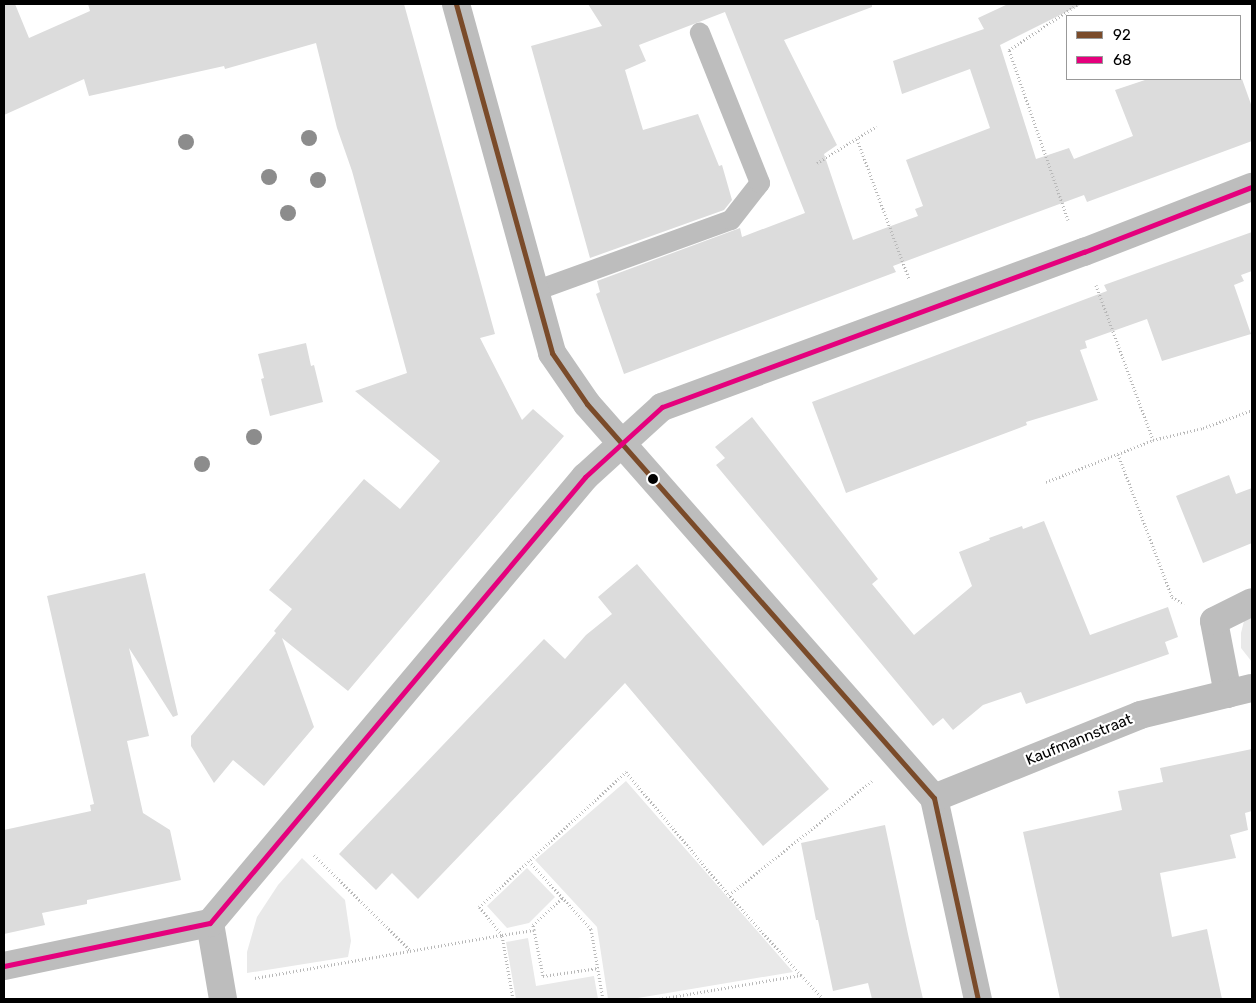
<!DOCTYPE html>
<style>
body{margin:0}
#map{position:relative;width:1256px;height:1003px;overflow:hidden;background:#fff;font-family:Rubik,sans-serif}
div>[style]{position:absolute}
.green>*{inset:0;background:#e9e9e9}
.building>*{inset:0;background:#dcdcdc}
.path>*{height:3px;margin-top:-1.5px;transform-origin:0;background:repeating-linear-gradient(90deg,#b8b8b8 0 1px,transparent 0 3.5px)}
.service>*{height:20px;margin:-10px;padding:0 10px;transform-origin:10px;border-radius:10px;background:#bdbdbd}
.minor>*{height:28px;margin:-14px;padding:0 14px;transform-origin:14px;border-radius:14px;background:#bdbdbd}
.bus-1>*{height:5px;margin:-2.5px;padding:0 2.5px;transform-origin:2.5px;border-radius:2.5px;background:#7a4b2a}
.bus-2>*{height:5px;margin:-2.5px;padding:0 2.5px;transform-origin:2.5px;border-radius:2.5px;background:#e5007d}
.trees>*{width:16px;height:16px;margin:-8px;border-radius:50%;background:#8c8c8c}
.dots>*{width:14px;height:14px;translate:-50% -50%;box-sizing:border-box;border:2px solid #fff;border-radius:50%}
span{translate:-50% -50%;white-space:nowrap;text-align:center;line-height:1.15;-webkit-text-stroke:4.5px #fff;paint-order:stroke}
.street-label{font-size:15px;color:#000}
.frame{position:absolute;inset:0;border:5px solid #000;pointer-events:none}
.legend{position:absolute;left:1066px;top:15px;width:175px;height:65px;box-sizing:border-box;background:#fff;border:1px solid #999;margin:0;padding:6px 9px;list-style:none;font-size:15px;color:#000}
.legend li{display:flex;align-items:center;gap:10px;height:25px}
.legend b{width:25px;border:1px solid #999}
</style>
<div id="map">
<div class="green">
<i style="clip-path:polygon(1252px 616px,1252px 662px,1241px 648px,1241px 633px,1244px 621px)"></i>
<i style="clip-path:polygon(626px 781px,793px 972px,632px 999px,608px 999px,597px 927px,535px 860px)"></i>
<i style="clip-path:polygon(302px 858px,345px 900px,351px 941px,348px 957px,247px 973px,247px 952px,257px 917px,278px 885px)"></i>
<i style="clip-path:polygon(527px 868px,555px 897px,529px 923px,507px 928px,487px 906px)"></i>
<i style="clip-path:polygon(528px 938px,536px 986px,594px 976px,598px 999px,516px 999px,506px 942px)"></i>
</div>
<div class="building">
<i style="clip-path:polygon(4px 4px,15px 4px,29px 38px,90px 11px,88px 4px,404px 4px,495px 334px,480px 338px,522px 420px,533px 409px,564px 436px,348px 691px,282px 638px,314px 727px,264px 786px,233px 760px,214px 783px,191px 746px,191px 736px,276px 633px,274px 631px,292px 609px,269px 590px,364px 479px,400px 509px,440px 461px,355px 391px,407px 373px,352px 171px,337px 128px,316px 43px,225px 69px,224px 66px,89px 96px,84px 79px,4px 115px)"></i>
<i style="clip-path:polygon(588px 4px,872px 4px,872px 7px,784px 40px,837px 145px,824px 154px,853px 240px,918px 216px,915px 209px,923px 206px,906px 160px,990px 128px,970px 69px,902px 94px,893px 61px,984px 29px,978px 18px,1008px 4px,1082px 4px,1000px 45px,1036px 159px,1069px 148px,1074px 159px,1133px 136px,1115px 90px,1148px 79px,1242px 79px,1252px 107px,1252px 141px,1087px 202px,1084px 195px,1016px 220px,893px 266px,896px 272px,624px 374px,596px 294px,600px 292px,597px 281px,740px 228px,742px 237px,805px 213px,725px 12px,639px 45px,646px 61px,625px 70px,643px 130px,698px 114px,719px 166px,722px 165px,732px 200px,724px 210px,590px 258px,531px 46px,602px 26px)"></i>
<i style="clip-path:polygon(1252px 232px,1252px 271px,1241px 275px,1244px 281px,1234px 285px,1251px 334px,1162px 361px,1147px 319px,1085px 341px,1087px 348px,1080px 350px,1098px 400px,1026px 422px,1027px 425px,846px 493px,812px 402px,1107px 291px,1104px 285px)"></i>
<i style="clip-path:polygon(306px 343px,311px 366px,314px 365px,323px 402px,270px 416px,261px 379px,264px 378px,258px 354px)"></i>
<i style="clip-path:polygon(752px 417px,878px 579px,872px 584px,914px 635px,972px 586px,959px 552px,990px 540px,989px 538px,1022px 526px,1023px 529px,1044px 521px,1090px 635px,1168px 607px,1178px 637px,1165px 642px,1169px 654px,1026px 704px,1021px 692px,983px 705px,953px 730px,943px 718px,933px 726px,716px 465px,725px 458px,715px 447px)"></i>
<i style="clip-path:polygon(1229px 475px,1236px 494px,1252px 488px,1252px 543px,1203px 563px,1176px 496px)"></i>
<i style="clip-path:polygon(637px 564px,829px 789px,763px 846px,625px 683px,418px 899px,392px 873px,376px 890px,339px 854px,544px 639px,565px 659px,586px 635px,612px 614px,598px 597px)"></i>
<i style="clip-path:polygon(145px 573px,178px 715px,173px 717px,129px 648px,149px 736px,127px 741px,143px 813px,170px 830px,181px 880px,87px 900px,87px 904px,42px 913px,45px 925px,4px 934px,4px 830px,91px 811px,90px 805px,94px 804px,47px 596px)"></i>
<i style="clip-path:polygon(1252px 749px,1252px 811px,1245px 813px,1248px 830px,1230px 835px,1236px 858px,1160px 873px,1172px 937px,1207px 929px,1222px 999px,1060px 999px,1023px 832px,1122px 810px,1118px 791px,1163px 782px,1160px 768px)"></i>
<i style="clip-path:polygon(885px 825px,908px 934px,923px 999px,872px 999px,868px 983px,833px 991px,818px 920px,816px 920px,801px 843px)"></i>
</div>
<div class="path">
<i style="left:857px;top:139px;width:149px;rotate:69.6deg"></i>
<i style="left:817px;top:163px;width:70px;rotate:-31.7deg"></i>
<i style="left:1068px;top:220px;width:180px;rotate:-109.1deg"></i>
<i style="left:1009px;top:50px;width:83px;rotate:-33.7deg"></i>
<i style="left:1096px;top:285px;width:165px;rotate:69.8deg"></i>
<i style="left:1118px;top:454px;width:153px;rotate:69.3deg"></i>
<i style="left:1172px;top:597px;width:14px;rotate:30deg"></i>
<i style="left:1046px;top:482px;width:115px;rotate:-21.4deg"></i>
<i style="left:1153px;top:440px;width:51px;rotate:-13.5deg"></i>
<i style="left:1203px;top:428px;width:52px;rotate:-20.2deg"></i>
<i style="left:314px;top:855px;width:136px;rotate:44.7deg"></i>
<i style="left:529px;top:861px;width:92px;rotate:47.6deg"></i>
<i style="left:591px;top:929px;width:71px;rotate:80.3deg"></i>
<i style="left:534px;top:930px;width:5px;rotate:-101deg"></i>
<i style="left:533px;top:925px;width:41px;rotate:-43deg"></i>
<i style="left:801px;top:975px;width:33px;rotate:47deg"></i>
<i style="left:255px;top:978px;width:251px;rotate:-9.9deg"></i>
<i style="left:502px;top:935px;width:36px;rotate:-129deg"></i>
<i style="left:479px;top:907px;width:200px;rotate:-42.6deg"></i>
<i style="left:626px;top:772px;width:160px;rotate:50.1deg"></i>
<i style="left:729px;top:895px;width:183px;rotate:-38.6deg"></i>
<i style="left:513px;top:999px;width:65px;rotate:-99.8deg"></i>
<i style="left:502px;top:935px;width:32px;rotate:-9deg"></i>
<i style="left:534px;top:930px;width:47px;rotate:78.9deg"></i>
<i style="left:543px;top:976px;width:56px;rotate:-8.3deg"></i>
<i style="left:659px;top:999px;width:144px;rotate:-9.6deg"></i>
<i style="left:801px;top:975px;width:108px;rotate:-132deg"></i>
</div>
<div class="service">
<i style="left:535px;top:291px;width:208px;rotate:-19.9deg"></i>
<i style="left:731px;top:220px;width:47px;rotate:-51.9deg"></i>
<i style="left:760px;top:183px;width:162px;rotate:-111.8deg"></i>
</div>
<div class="minor">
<i style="left:456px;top:4px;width:362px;rotate:74.6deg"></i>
<i style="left:552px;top:353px;width:62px;rotate:55.5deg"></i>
<i style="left:587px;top:404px;width:525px;rotate:48.63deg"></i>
<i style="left:934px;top:798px;width:206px;rotate:77.7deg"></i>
<i style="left:1228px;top:694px;width:74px;rotate:-100.9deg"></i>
<i style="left:1214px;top:621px;width:42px;rotate:-26.6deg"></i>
<i style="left:934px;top:798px;width:222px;rotate:-21.9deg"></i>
<i style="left:1140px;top:715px;width:115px;rotate:-13.6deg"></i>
<i style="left:210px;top:923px;width:77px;rotate:80.3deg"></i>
<i style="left:4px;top:966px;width:210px;rotate:-11.8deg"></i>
<i style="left:210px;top:923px;width:583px;rotate:-49.94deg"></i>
<i style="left:585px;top:477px;width:104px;rotate:-42.3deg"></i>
<i style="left:662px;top:407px;width:450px;rotate:-20.2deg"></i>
<i style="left:1084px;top:252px;width:180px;rotate:-21.2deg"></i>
</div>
<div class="bus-1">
<i style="left:456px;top:4px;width:362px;rotate:74.6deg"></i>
<i style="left:552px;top:353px;width:62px;rotate:55.5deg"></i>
<i style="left:587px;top:404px;width:525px;rotate:48.63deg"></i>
<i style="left:934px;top:798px;width:206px;rotate:77.7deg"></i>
</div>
<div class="bus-2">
<i style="left:4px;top:966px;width:210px;rotate:-11.8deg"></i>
<i style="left:210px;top:923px;width:583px;rotate:-49.94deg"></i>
<i style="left:585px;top:477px;width:104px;rotate:-42.3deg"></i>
<i style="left:662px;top:407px;width:450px;rotate:-20.2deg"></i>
<i style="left:1084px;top:252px;width:180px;rotate:-21.2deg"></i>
</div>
<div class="trees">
<i style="left:309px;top:138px"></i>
<i style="left:186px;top:142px"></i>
<i style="left:269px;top:177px"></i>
<i style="left:318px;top:180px"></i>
<i style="left:288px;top:213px"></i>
<i style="left:254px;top:437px"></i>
<i style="left:202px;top:464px"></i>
</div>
<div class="dots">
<i style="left:653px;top:479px;background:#000"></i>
</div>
<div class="street-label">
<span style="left:1079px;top:740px;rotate:-22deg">Kaufmannstraat</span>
</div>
<div class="frame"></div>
<ul class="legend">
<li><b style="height:6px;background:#7a4b2a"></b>92</li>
<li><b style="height:6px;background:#e5007d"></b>68</li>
</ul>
</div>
